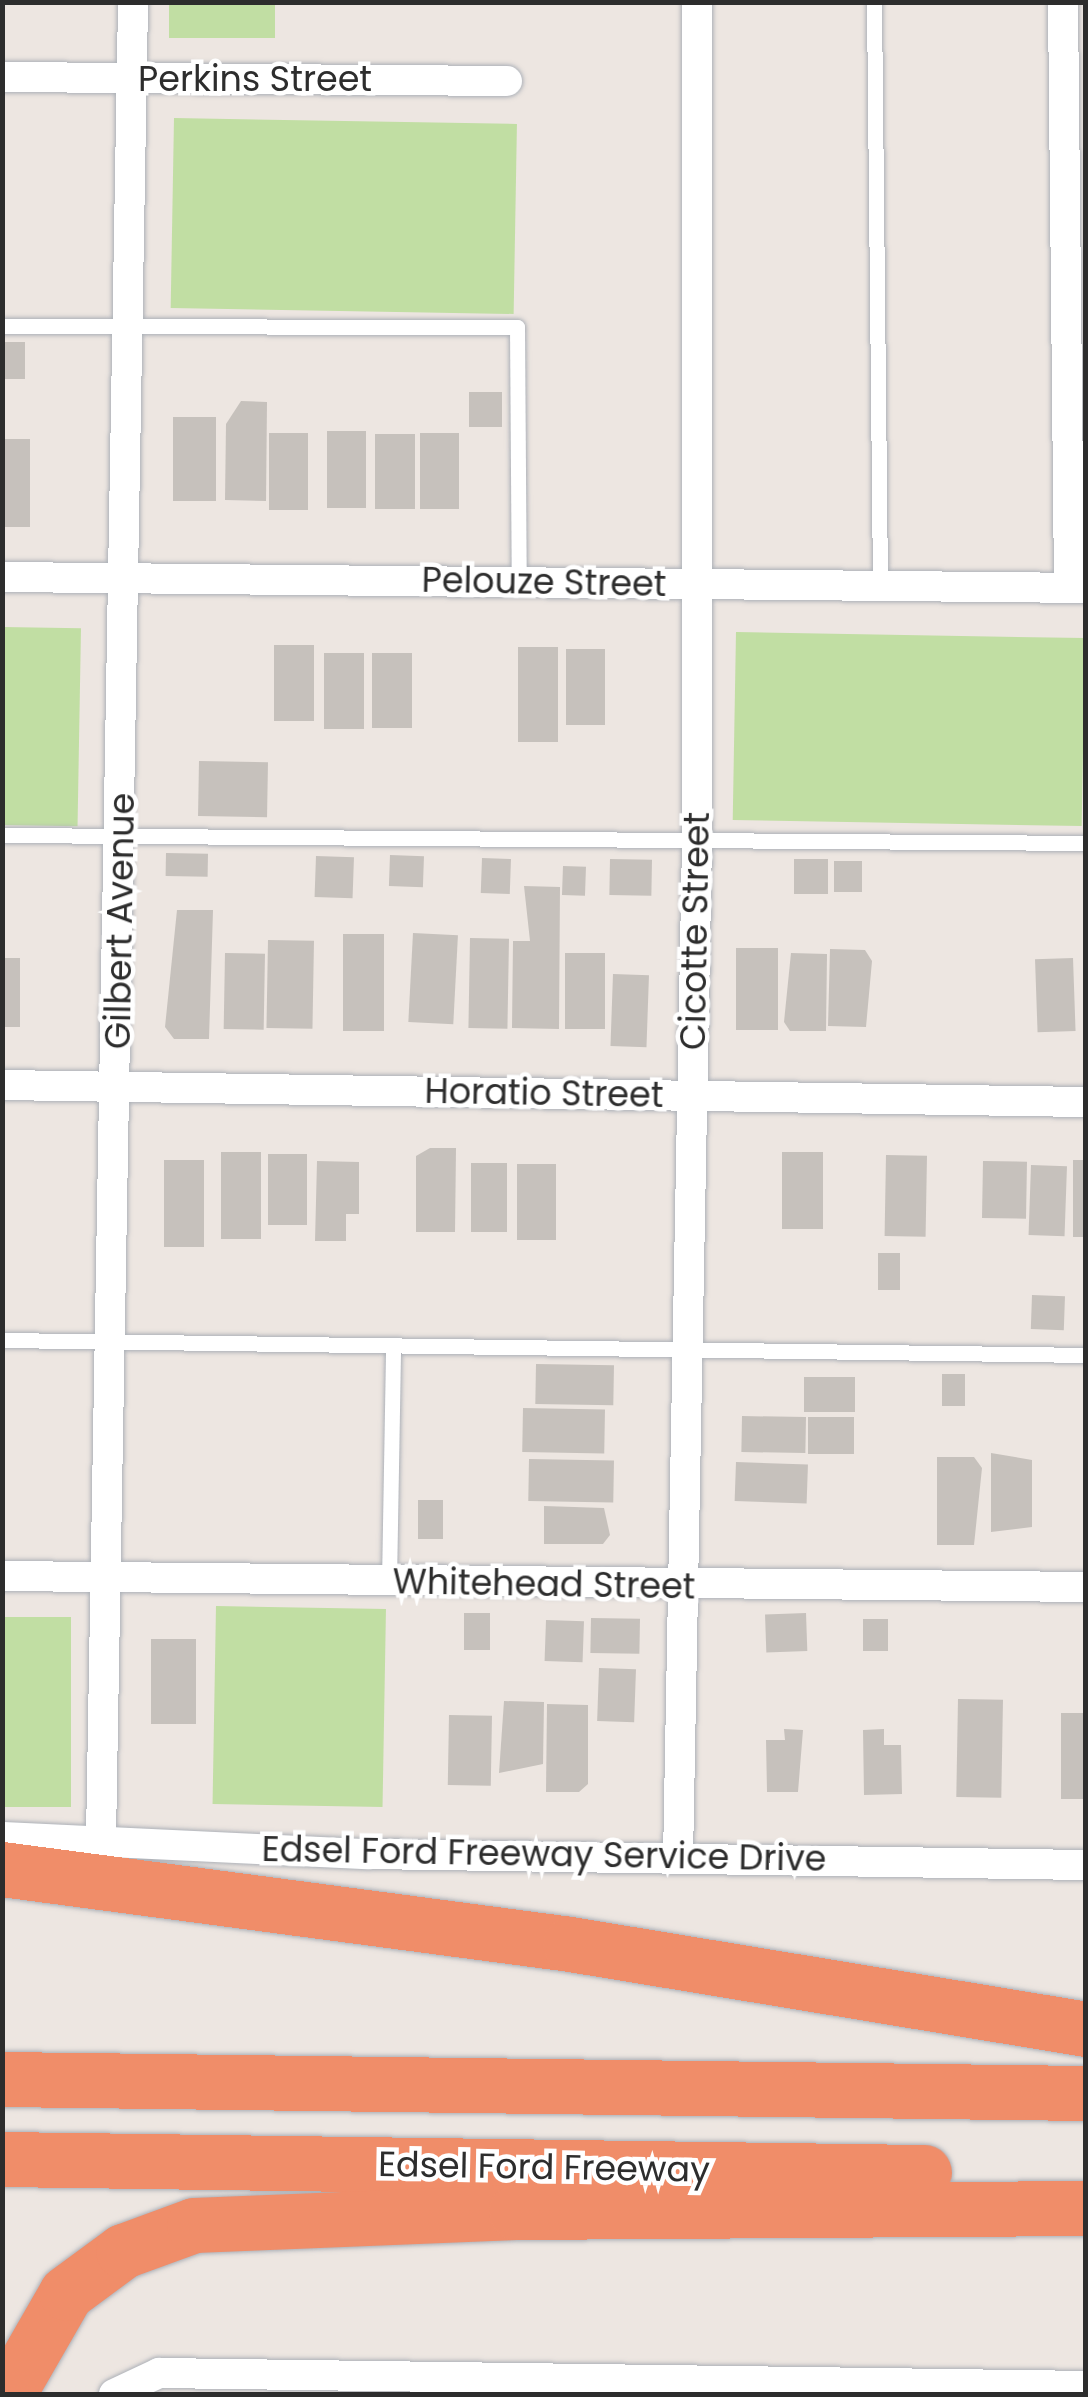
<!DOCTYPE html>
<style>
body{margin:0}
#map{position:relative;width:1088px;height:2397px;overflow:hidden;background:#ede6e1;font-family:Poppins,sans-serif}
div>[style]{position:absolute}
.green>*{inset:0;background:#c1dea3;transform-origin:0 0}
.building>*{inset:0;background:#c6c1bc;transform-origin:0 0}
.roads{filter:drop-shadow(0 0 2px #adb1b8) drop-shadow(0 0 2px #adb1b8)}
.service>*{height:15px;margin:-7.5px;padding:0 7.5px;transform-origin:7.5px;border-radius:7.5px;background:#fff}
.minor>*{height:30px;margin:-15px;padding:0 15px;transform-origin:15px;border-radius:15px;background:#fff}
.motorway>*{height:55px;margin:-27.5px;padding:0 27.5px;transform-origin:27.5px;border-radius:27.5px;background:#f08d69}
span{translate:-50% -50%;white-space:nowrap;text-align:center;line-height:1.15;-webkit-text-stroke:9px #fff;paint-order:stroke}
.street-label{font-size:35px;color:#2d2d2d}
.frame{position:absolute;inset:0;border:5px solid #2d2d2d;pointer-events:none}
</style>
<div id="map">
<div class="green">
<i style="left:169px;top:3px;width:106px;height:35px"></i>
<i style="left:174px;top:118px;width:343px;height:190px;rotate:1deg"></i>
<i style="left:3px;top:627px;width:78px;height:198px;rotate:1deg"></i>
<i style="left:736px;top:632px;width:349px;height:188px;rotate:1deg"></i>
<i style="left:216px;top:1606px;width:170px;height:198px;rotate:1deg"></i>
<i style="left:3px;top:1617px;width:68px;height:190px"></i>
</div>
<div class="building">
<i style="left:2px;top:342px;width:23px;height:37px"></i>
<i style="left:469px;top:392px;width:33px;height:35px"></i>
<i style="clip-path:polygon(241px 401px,267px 402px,266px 501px,225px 500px,226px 424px)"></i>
<i style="left:173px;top:417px;width:43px;height:84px"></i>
<i style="left:327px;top:431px;width:39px;height:77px"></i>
<i style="left:269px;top:433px;width:39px;height:77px"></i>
<i style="left:420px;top:433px;width:39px;height:76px"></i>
<i style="left:375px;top:434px;width:40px;height:75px"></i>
<i style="left:2px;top:439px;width:28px;height:88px"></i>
<i style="left:274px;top:645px;width:40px;height:76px"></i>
<i style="left:518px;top:647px;width:40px;height:95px"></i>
<i style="left:566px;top:649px;width:39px;height:76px"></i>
<i style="left:324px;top:653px;width:40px;height:76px"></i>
<i style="left:372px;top:653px;width:40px;height:75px"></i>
<i style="left:199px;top:761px;width:69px;height:55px;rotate:1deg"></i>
<i style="left:166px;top:853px;width:42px;height:23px;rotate:1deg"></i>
<i style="left:390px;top:855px;width:34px;height:31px;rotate:2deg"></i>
<i style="left:316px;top:856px;width:38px;height:41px;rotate:2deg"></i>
<i style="left:482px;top:858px;width:29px;height:35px;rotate:2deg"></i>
<i style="left:610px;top:859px;width:42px;height:36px;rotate:1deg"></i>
<i style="left:794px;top:859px;width:34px;height:35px"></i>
<i style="left:834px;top:861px;width:28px;height:31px"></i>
<i style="left:563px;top:866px;width:23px;height:29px;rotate:2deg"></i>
<i style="clip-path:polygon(524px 886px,560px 887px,559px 1029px,512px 1028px,513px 941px,530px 941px)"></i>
<i style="clip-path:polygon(177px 910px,213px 910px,209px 1039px,174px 1039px,165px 1027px)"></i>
<i style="left:413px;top:933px;width:45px;height:89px;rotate:3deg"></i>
<i style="left:343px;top:934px;width:41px;height:97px"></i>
<i style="left:470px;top:938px;width:39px;height:90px;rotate:1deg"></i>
<i style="left:268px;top:940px;width:46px;height:88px;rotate:1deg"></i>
<i style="left:736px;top:948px;width:42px;height:82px"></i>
<i style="clip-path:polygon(830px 949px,865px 950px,872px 961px,866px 1027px,828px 1026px)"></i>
<i style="left:225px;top:953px;width:40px;height:76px;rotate:1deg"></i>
<i style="left:565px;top:953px;width:40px;height:76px"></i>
<i style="clip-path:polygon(791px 953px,827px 954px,826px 1031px,790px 1031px,784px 1022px)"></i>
<i style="left:2px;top:958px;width:18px;height:69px"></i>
<i style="left:1073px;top:958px;width:73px;height:38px;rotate:88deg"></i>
<i style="left:613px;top:974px;width:36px;height:72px;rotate:2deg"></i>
<i style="clip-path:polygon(430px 1148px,456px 1148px,455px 1232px,416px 1232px,416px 1156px)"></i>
<i style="left:221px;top:1152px;width:40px;height:87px"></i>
<i style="left:782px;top:1152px;width:41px;height:77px"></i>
<i style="left:268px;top:1154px;width:39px;height:71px"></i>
<i style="left:886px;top:1155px;width:41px;height:81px;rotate:1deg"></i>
<i style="left:164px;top:1160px;width:40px;height:87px"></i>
<i style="left:1073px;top:1160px;width:13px;height:77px"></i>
<i style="clip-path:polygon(317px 1161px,359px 1162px,359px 1214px,346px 1214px,346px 1241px,315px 1241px)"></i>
<i style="left:983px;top:1161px;width:44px;height:57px;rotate:1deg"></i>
<i style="left:471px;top:1163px;width:36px;height:69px"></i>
<i style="left:517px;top:1164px;width:39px;height:76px"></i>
<i style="left:1031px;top:1165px;width:36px;height:70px;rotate:2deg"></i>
<i style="left:878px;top:1253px;width:22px;height:37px"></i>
<i style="left:1032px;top:1295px;width:33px;height:34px;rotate:2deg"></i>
<i style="left:536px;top:1364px;width:78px;height:40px;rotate:1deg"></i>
<i style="left:965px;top:1374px;width:32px;height:23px;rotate:90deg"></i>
<i style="left:804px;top:1377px;width:51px;height:35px"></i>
<i style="left:523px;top:1408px;width:82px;height:44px;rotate:1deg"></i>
<i style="left:742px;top:1416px;width:64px;height:36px;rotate:1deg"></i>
<i style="left:808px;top:1417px;width:46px;height:37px"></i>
<i style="clip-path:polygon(991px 1453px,1032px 1460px,1032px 1527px,991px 1532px)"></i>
<i style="clip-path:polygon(937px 1457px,974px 1457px,982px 1468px,974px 1545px,937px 1545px)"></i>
<i style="left:529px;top:1459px;width:85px;height:42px;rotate:1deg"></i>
<i style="left:736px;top:1462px;width:72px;height:39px;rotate:2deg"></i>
<i style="left:418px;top:1500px;width:25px;height:39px"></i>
<i style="clip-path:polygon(544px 1506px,604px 1508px,610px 1535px,603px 1544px,544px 1544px)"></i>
<i style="left:490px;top:1613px;width:37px;height:26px;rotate:90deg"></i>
<i style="left:806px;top:1613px;width:38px;height:41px;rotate:88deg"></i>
<i style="left:591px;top:1618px;width:49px;height:35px;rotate:1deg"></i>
<i style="left:863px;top:1619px;width:25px;height:32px"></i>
<i style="left:546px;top:1620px;width:38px;height:41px;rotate:2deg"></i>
<i style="left:151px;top:1639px;width:45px;height:85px"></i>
<i style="left:599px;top:1668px;width:37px;height:53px;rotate:2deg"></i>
<i style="left:958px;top:1699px;width:45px;height:98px;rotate:1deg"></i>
<i style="clip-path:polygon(504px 1701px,544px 1702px,543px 1764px,499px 1773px)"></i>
<i style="clip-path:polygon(547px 1704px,588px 1705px,588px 1784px,579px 1792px,546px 1792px)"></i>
<i style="left:1061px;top:1713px;width:25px;height:86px"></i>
<i style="left:449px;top:1715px;width:43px;height:70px;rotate:1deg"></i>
<i style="clip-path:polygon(784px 1729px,803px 1730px,798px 1792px,767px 1792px,766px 1740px,785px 1740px)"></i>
<i style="clip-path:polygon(884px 1729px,884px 1745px,901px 1745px,902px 1794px,864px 1795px,863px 1730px)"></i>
</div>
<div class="roads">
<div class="service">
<i style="left:874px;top:2px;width:583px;rotate:89.41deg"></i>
<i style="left:2px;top:326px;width:515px;rotate:0.11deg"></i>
<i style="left:517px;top:327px;width:255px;rotate:89.6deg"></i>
<i style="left:2px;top:835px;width:1084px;rotate:0.42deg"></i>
<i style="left:2px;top:1340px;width:1084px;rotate:0.79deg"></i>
<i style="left:389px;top:1582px;width:236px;rotate:-89deg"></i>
</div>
<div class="minor">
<i style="left:1063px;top:2px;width:586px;rotate:89.41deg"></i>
<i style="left:2px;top:77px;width:505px;rotate:0.45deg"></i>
<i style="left:2px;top:577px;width:1084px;rotate:0.58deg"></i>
<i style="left:2px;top:1085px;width:1084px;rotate:0.9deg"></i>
<i style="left:2px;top:1576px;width:1084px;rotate:0.58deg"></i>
<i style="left:2px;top:1837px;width:367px;rotate:2.7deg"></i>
<i style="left:369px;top:1854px;width:717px;rotate:0.88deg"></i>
<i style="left:101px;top:1838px;width:1836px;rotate:-89deg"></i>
<i style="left:678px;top:1859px;width:1017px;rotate:-88.93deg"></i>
<i style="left:697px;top:842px;width:840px;rotate:-90deg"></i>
<i style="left:114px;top:2394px;width:50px;rotate:-25deg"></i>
<i style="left:159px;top:2373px;width:927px;rotate:0.8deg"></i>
</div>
<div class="motorway">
<i style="left:2px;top:1869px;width:573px;rotate:7.52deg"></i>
<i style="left:570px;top:1944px;width:523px;rotate:9.35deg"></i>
<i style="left:2px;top:2079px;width:1084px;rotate:0.74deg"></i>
<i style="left:2px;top:2159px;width:922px;rotate:0.81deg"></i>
<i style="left:8px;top:2394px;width:116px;rotate:-60.1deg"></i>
<i style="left:66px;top:2293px;width:71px;rotate:-36.4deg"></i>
<i style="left:123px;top:2251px;width:76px;rotate:-20.1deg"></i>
<i style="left:194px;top:2225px;width:322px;rotate:-2.3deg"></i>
<i style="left:516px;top:2212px;width:570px;rotate:-0.4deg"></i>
</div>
</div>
<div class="street-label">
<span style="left:255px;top:79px">Perkins Street</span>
<span style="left:544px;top:582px;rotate:1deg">Pelouze Street</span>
<span style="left:120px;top:921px;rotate:-89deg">Gilbert Avenue</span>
<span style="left:695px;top:931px;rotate:-89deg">Cicotte Street</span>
<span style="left:544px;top:1093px;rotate:1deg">Horatio Street</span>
<span style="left:544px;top:1584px;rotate:1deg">Whitehead Street</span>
<span style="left:544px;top:1854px;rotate:1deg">Edsel Ford Freeway Service Drive</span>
<span style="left:544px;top:2167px;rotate:1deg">Edsel Ford Freeway</span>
</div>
<div class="frame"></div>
</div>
